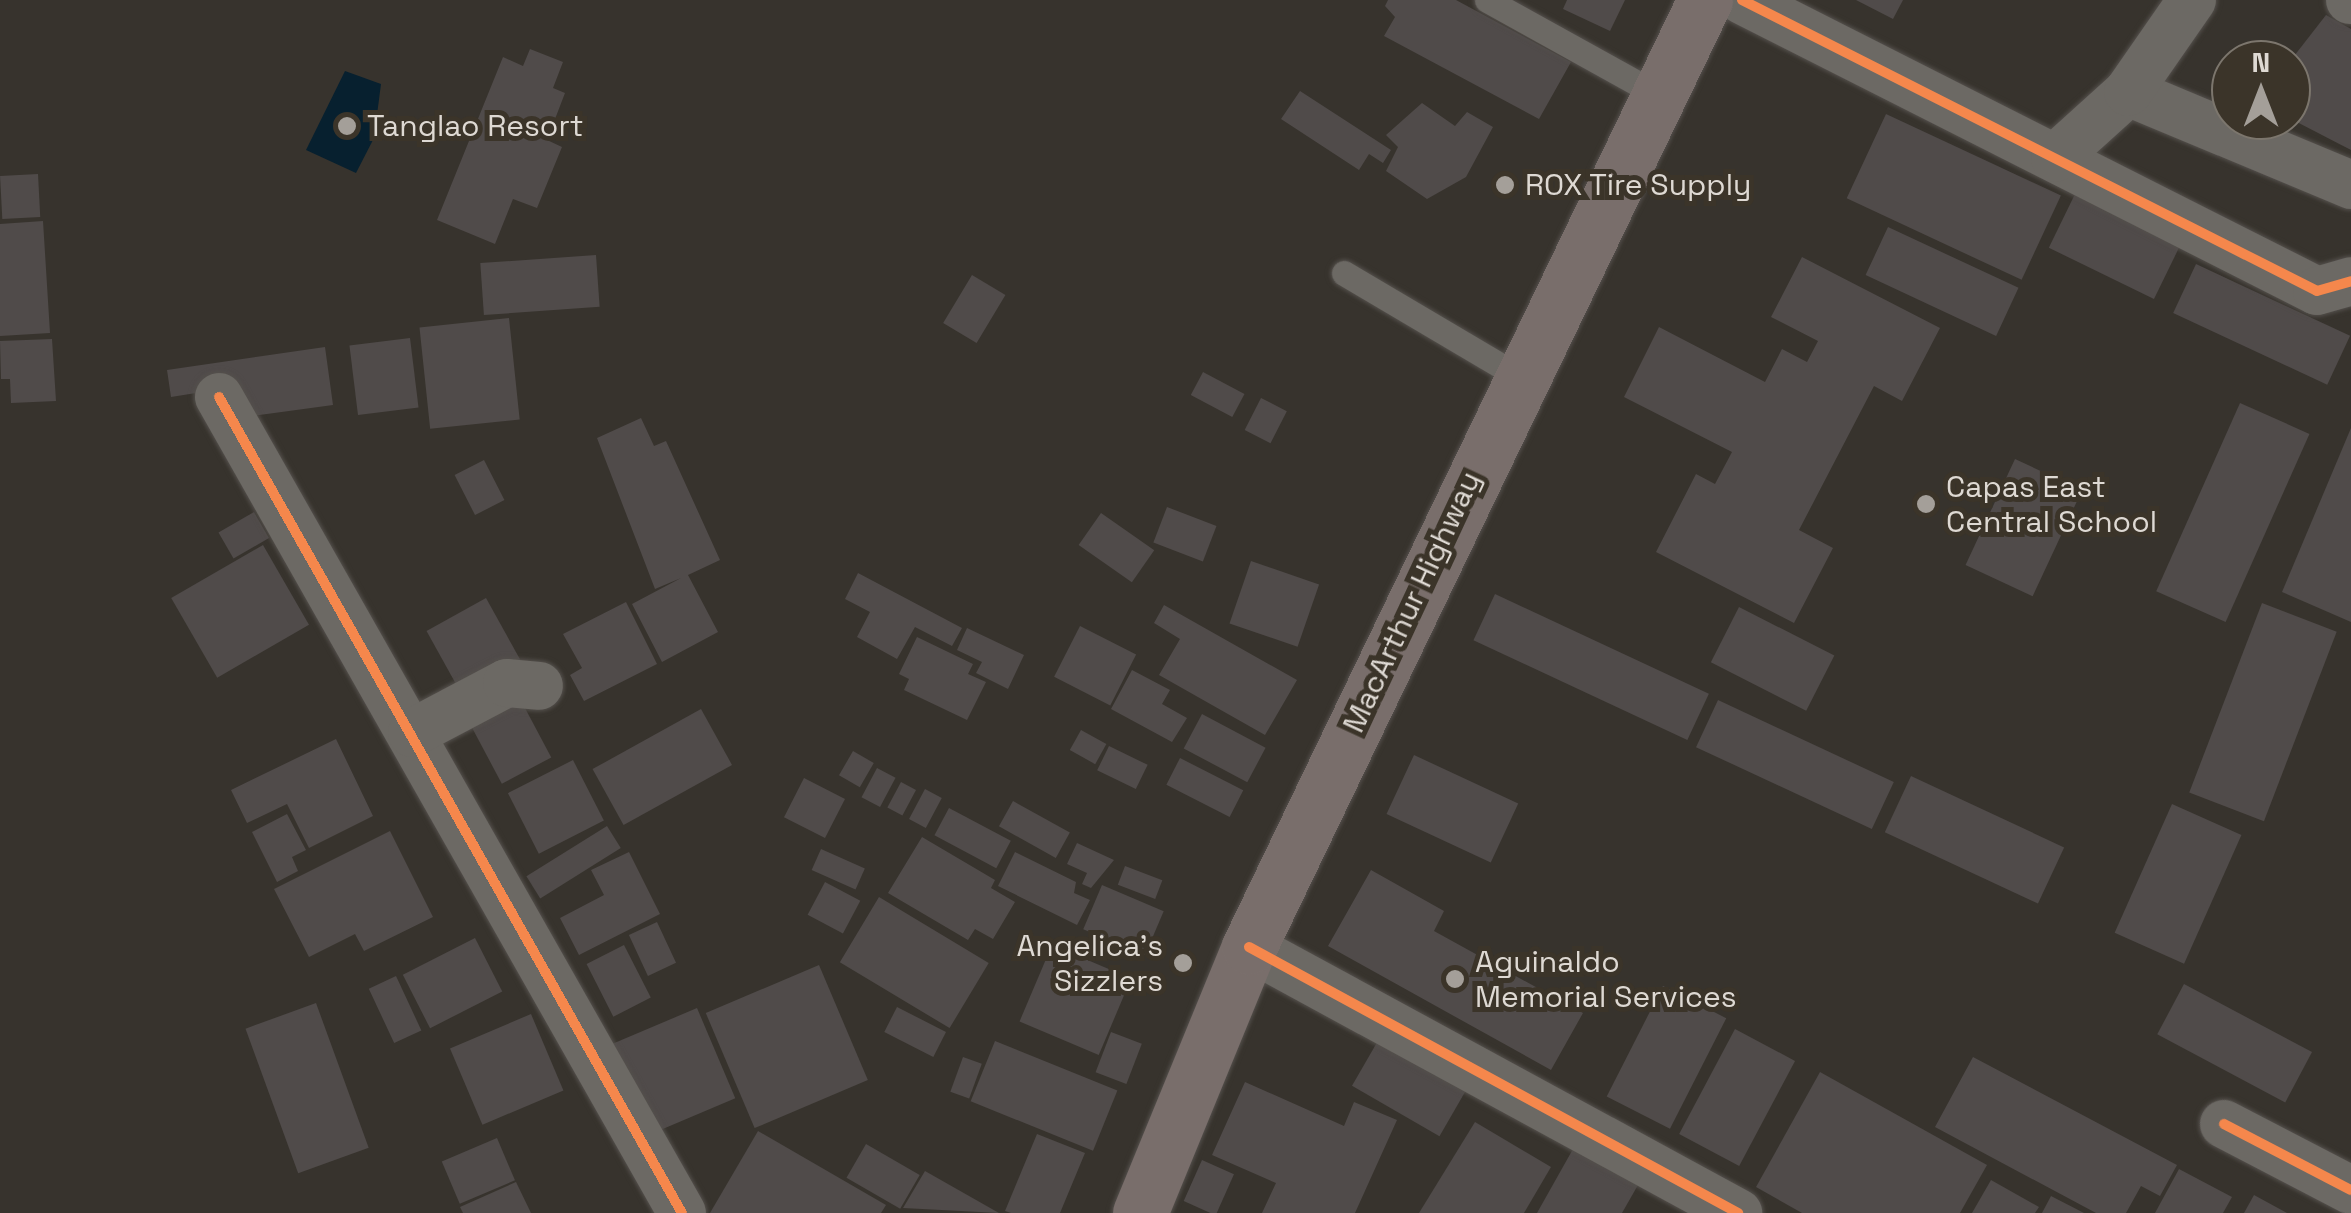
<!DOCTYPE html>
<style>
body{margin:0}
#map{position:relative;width:2351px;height:1213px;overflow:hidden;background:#37332d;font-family:"Space Grotesk",sans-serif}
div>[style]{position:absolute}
.water>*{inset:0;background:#07202f}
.building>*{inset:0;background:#504b4a;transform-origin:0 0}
.roads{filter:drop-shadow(0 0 2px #54504c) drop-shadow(0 0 2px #54504c)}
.lane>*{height:25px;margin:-12.5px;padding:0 12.5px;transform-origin:12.5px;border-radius:12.5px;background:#6c6964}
.street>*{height:48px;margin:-24px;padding:0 24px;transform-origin:24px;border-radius:24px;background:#6c6964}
.highway>*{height:55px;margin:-27.5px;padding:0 27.5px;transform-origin:27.5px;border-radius:27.5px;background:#796e6b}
.cycleway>*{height:10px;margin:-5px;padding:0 5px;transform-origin:5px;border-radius:5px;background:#f5874c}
.dots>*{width:28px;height:28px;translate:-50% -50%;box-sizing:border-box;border:5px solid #3b3429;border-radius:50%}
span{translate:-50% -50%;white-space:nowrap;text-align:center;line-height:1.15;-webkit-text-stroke:10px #3b3429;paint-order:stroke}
.poi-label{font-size:30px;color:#ded9d3}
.left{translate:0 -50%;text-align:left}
.right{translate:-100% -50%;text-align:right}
.street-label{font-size:30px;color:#ded9d3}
.north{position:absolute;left:2211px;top:40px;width:100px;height:100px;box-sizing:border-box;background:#3b3429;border:2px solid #7c766d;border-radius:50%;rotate:0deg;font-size:28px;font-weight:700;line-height:40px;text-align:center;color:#ded9d3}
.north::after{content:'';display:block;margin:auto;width:35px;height:45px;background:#a49f99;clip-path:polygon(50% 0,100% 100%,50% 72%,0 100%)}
</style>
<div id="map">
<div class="water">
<i style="clip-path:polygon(345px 71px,381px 84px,374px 138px,356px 173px,306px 150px)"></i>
</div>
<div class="building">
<i style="clip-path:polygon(1388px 0,1456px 0,1571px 62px,1539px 119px,1384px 36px,1395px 17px,1385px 6px)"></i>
<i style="clip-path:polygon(1567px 0,1625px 0,1610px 31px,1563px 9px)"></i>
<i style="clip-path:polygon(1856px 0,1903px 0,1893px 19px)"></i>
<i style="clip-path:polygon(2326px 15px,2351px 29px,2351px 150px,2291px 119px,2291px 60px)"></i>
<i style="clip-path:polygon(530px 49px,563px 62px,553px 88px,565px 93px,547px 140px,562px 147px,537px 208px,513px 199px,495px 244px,437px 220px,503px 57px,523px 66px)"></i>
<i style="clip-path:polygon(1300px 91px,1391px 150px,1383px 163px,1369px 154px,1359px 170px,1281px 119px)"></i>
<i style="clip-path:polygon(1422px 103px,1455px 126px,1467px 112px,1493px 127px,1466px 177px,1427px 199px,1386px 171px,1398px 147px,1386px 135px)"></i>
<i style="left:1886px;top:114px;width:193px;height:93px;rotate:25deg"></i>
<i style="left:38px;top:174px;width:43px;height:38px;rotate:87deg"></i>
<i style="left:2076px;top:192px;width:117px;height:62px;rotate:26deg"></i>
<i style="clip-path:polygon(43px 221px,50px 333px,0 336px,0 224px)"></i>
<i style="left:1888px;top:227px;width:144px;height:53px;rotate:25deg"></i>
<i style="left:596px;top:255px;width:52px;height:116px;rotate:86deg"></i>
<i style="clip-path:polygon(1802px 257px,1940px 328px,1902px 401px,1874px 386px,1799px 530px,1833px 548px,1794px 623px,1656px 552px,1696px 474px,1715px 484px,1732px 452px,1624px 397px,1659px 327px,1765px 382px,1782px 349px,1807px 362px,1818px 341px,1771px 317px)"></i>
<i style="left:2196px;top:264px;width:170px;height:54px;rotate:25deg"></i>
<i style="left:972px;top:275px;width:39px;height:56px;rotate:31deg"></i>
<i style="left:509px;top:318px;width:102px;height:90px;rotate:84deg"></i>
<i style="left:410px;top:338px;width:70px;height:61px;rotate:83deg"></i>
<i style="clip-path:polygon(52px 339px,56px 401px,11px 403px,10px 379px,1px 379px,0 341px)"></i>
<i style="clip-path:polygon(325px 347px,333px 405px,245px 417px,240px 386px,171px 397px,167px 370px)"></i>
<i style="left:1203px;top:372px;width:47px;height:26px;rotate:28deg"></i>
<i style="left:1261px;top:398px;width:29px;height:36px;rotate:27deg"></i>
<i style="left:2240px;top:403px;width:76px;height:206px;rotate:24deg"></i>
<i style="clip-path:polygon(641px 418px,654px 446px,666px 441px,720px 560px,688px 575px,718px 632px,662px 662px,632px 604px,681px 578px,655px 589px,597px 438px)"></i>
<i style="clip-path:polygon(2351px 428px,2351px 622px,2282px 592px)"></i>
<i style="left:2015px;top:459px;width:74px;height:117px;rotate:25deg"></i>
<i style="left:484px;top:460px;width:45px;height:33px;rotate:63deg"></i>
<i style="left:1167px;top:507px;width:53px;height:38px;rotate:21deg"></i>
<i style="left:254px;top:512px;width:30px;height:41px;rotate:60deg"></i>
<i style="left:1101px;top:513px;width:65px;height:39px;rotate:35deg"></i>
<i style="left:263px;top:545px;width:92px;height:106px;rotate:60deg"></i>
<i style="left:1251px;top:561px;width:72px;height:66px;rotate:19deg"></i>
<i style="clip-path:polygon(858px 573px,962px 628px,952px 646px,915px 627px,897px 659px,857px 637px,870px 612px,845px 599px)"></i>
<i style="left:1495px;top:594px;width:236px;height:51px;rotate:25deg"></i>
<i style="left:486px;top:598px;width:73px;height:68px;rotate:61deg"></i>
<i style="clip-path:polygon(626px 602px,657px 664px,584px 701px,570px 675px,582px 668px,563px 634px)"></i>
<i style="left:2262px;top:603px;width:80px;height:203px;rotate:21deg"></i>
<i style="clip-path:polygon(1164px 605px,1297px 680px,1265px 735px,1159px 675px,1180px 639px,1154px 623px)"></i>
<i style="left:1739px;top:607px;width:107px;height:62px;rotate:27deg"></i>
<i style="left:1080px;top:626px;width:63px;height:57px;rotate:27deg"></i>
<i style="clip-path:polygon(967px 628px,1024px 655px,1008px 689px,976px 673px,982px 662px,957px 650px)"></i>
<i style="clip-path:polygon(917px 637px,973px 664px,968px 674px,986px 682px,967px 720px,904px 690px,909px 679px,899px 674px)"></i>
<i style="clip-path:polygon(1132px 670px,1170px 690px,1162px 704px,1187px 718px,1172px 742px,1111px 709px)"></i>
<i style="left:517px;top:693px;width:73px;height:56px;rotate:62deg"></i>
<i style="left:1718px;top:700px;width:194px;height:52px;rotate:25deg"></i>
<i style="left:701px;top:709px;width:64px;height:124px;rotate:61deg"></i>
<i style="left:1202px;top:714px;width:72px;height:39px;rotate:28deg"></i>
<i style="left:1081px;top:730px;width:29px;height:23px;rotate:29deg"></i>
<i style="clip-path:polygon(336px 739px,373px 816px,309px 848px,287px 804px,247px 823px,231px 790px)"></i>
<i style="left:1109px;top:746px;width:43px;height:27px;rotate:26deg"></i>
<i style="left:853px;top:751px;width:24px;height:28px;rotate:30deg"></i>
<i style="left:1414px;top:755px;width:115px;height:65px;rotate:25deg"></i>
<i style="left:1180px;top:758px;width:71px;height:30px;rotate:27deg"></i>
<i style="left:573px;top:760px;width:68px;height:73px;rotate:63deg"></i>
<i style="left:877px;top:768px;width:21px;height:33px;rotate:28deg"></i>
<i style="left:1911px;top:776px;width:169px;height:62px;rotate:25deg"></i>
<i style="left:804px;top:778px;width:46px;height:44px;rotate:27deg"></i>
<i style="left:901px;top:782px;width:17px;height:29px;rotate:28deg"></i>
<i style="left:925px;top:789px;width:19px;height:34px;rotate:28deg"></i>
<i style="left:1013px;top:801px;width:65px;height:29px;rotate:29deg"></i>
<i style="left:2172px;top:804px;width:76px;height:141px;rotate:24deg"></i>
<i style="left:949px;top:808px;width:70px;height:31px;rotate:28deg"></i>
<i style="clip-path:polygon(287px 814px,306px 850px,292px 857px,298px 871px,277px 882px,252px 832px)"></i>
<i style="left:607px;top:826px;width:26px;height:95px;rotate:58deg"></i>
<i style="clip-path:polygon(390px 831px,433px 917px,364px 951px,355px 934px,309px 957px,274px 889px)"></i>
<i style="clip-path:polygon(922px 837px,995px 880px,991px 888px,1015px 902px,993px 939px,975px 929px,968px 940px,888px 893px)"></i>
<i style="clip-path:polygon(1077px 843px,1114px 860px,1091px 888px,1082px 884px,1087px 873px,1067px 864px)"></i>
<i style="left:821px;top:849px;width:48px;height:23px;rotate:24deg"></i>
<i style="clip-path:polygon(629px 852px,660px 914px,579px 955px,560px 918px,604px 895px,591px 870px)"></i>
<i style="clip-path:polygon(1015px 852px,1076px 882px,1074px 893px,1090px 900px,1077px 925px,998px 886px)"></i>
<i style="left:1125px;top:866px;width:40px;height:20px;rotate:21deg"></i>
<i style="clip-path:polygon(1371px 870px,1444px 911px,1434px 931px,1583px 1013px,1551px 1070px,1328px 946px)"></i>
<i style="left:825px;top:882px;width:40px;height:37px;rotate:28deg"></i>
<i style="left:1102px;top:885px;width:67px;height:48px;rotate:23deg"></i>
<i style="left:879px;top:897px;width:128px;height:76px;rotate:31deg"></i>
<i style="left:657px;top:922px;width:45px;height:31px;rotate:65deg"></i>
<i style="left:475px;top:938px;width:60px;height:81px;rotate:63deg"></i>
<i style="left:624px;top:945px;width:59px;height:42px;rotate:63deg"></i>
<i style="left:1052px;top:945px;width:86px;height:83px;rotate:23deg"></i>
<i style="left:819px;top:965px;width:125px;height:123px;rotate:67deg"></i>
<i style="left:396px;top:976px;width:60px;height:30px;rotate:65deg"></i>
<i style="left:2184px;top:984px;width:145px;height:57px;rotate:28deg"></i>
<i style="left:1663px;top:986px;width:71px;height:124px;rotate:27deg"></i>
<i style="left:316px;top:1003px;width:154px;height:75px;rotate:70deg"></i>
<i style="left:897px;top:1007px;width:55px;height:28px;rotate:27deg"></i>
<i style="left:697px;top:1008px;width:98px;height:100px;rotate:67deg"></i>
<i style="left:531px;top:1014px;width:83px;height:88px;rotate:67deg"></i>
<i style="left:1735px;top:1029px;width:68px;height:119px;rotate:28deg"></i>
<i style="left:1111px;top:1032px;width:33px;height:43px;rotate:21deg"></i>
<i style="left:1379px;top:1039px;width:101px;height:54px;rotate:30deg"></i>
<i style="left:995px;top:1041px;width:132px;height:65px;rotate:22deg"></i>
<i style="left:963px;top:1057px;width:20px;height:37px;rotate:20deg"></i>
<i style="clip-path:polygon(1973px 1057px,2177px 1165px,2160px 1196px,2141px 1186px,2126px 1213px,2096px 1213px,1935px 1127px)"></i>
<i style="clip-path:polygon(1820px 1072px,1987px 1165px,1960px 1213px,1802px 1213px,1756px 1187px)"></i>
<i style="clip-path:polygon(1245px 1082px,1344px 1126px,1354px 1102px,1397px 1120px,1355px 1213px,1262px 1213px,1276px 1183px,1212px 1155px)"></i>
<i style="clip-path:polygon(1475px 1122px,1551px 1167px,1524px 1213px,1419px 1213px)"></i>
<i style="clip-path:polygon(758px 1131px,886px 1205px,881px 1213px,710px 1213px)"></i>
<i style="clip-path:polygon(1037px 1134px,1085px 1153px,1060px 1213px,1011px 1213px,1005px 1211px)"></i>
<i style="left:497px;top:1138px;width:46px;height:60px;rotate:67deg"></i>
<i style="left:866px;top:1144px;width:62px;height:39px;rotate:30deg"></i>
<i style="clip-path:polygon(1573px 1149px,1638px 1185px,1622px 1213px,1537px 1213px)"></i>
<i style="left:1202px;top:1160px;width:35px;height:45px;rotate:24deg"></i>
<i style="clip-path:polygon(2179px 1169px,2232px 1197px,2223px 1213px,2155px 1213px)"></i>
<i style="clip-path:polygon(925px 1171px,999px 1213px,903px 1208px)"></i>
<i style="clip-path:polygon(1991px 1180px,2039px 1207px,2035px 1213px,1972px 1213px)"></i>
<i style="clip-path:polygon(516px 1182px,531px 1213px,463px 1213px,460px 1207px)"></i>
<i style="clip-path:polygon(2254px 1195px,2287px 1213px,2244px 1213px)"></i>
<i style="clip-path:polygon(2051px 1196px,2084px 1213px,2042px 1213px)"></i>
</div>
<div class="roads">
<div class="lane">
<i style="left:1487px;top:0;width:198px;rotate:29deg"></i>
<i style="left:1344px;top:273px;width:204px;rotate:30.6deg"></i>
</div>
<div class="street">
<i style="left:1742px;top:0;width:644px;rotate:26.84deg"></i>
<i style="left:2317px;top:291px;width:35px;rotate:-16deg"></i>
<i style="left:2350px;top:0;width:1px"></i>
<i style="left:2128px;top:92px;width:242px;rotate:22.6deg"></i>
<i style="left:2055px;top:158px;width:98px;rotate:-42.1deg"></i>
<i style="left:2128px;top:92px;width:112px;rotate:-55.2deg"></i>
<i style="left:219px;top:397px;width:938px;rotate:60.43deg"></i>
<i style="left:412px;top:733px;width:107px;rotate:-27.8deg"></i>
<i style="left:507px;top:683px;width:32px;rotate:5deg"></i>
<i style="left:1249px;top:947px;width:557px;rotate:28.54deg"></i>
<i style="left:2224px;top:1124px;width:143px;rotate:27.5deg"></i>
</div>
<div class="highway">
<i style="left:1140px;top:1213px;width:287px;rotate:-67.7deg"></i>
<i style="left:1249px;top:947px;width:1051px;rotate:-64.29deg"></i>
</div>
</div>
<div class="cycleway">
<i style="left:1742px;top:0;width:644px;rotate:26.84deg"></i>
<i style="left:2317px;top:291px;width:35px;rotate:-16deg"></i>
<i style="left:219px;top:397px;width:938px;rotate:60.43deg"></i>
<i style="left:1249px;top:947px;width:557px;rotate:28.54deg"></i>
<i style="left:2224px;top:1124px;width:143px;rotate:27.5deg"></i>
</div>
<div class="dots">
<i style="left:347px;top:126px;background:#a49f99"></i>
<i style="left:1505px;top:185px;background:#a49f99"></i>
<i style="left:1926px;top:504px;background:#a49f99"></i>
<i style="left:1183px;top:963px;background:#a49f99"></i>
<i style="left:1455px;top:979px;background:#a49f99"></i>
</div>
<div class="poi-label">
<span class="left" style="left:367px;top:126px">Tanglao Resort</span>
<span class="left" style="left:1525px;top:185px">ROX Tire Supply</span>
<span class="left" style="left:1946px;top:504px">Capas East<br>Central School</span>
<span class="right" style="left:1163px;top:963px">Angelica's<br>Sizzlers</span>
<span class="left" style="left:1475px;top:979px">Aguinaldo<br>Memorial Services</span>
</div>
<div class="street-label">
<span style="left:1412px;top:602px;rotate:-65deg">MacArthur Highway</span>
</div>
<div class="north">N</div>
</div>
